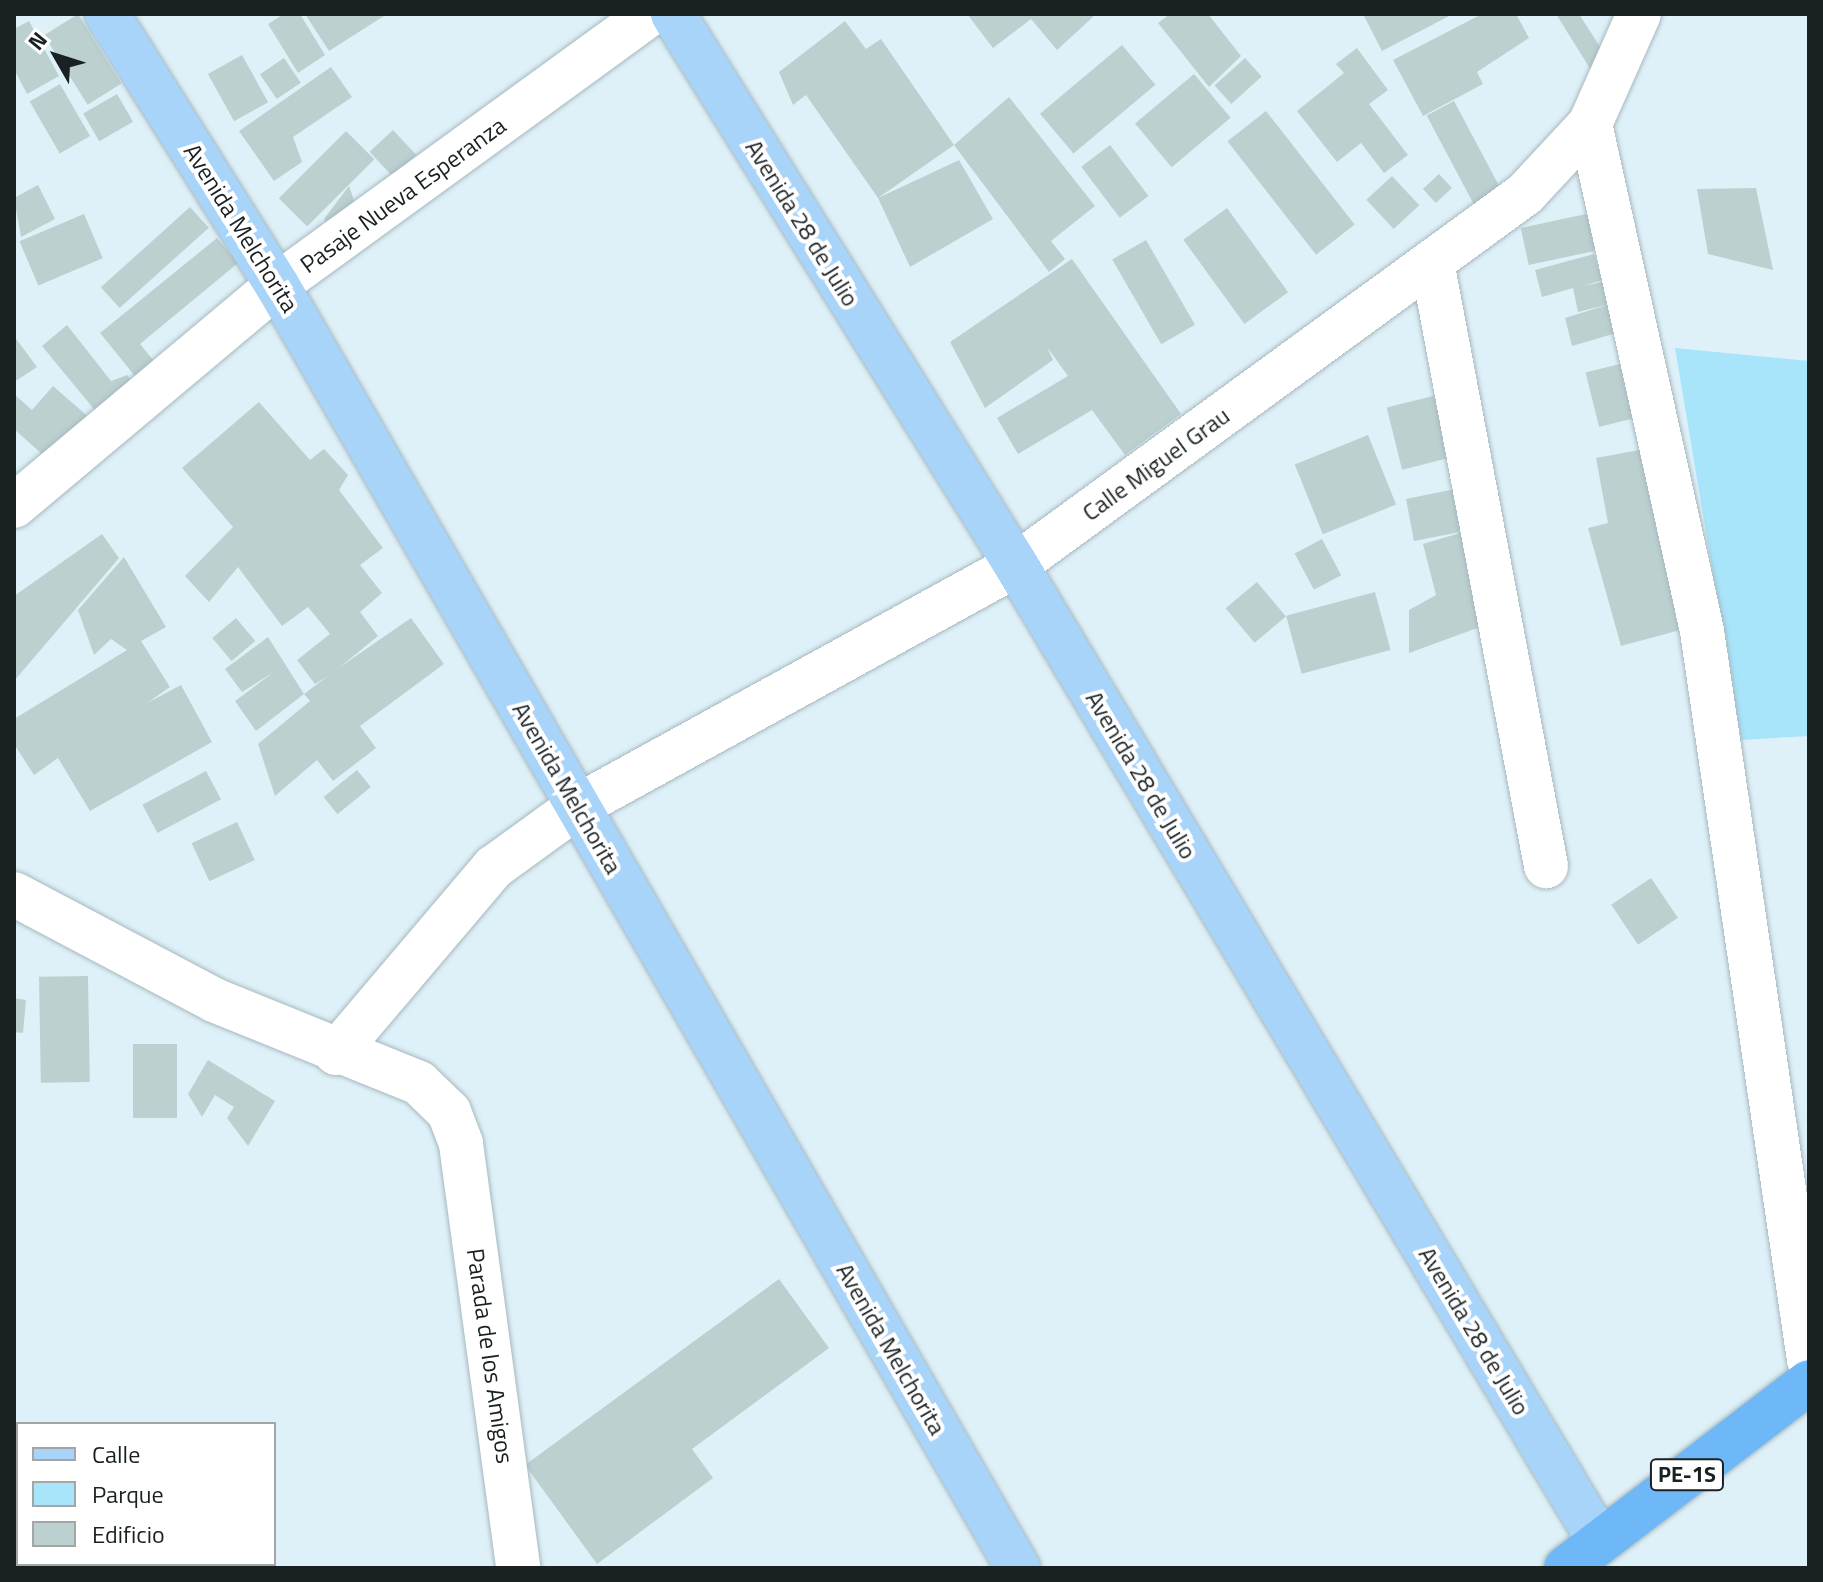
<!DOCTYPE html>
<style>
body{margin:0}
#map{position:relative;width:1823px;height:1582px;overflow:hidden;background:#dff1f8;font-family:"Titillium Web",sans-serif}
div>[style]{position:absolute}
.green>*{inset:0;background:#a8e4fa}
.building>*{inset:0;background:#bcd0d0;transform-origin:0 0}
.roads{filter:drop-shadow(0 0 2px #a6b8bf) drop-shadow(0 0 2px #a6b8bf)}
.minor>*{height:44px;margin:-22px;padding:0 22px;transform-origin:22px;border-radius:22px;background:#fff}
.major>*{height:44px;margin:-22px;padding:0 22px;transform-origin:22px;border-radius:22px;background:#a9d4fa}
.highway>*{height:44px;margin:-22px;padding:0 22px;transform-origin:22px;border-radius:22px;background:#6fb8f7}
span{translate:-50% -50%;white-space:nowrap;text-align:center;line-height:1.15;-webkit-text-stroke:8px #fff;paint-order:stroke}
.shield-label span{padding:2px 6px;background:#fff;border:2px solid;border-radius:6px;-webkit-text-stroke-width:0}
.shield-label{font-size:22px;color:#1a2123;font-weight:700}
.street-label{font-size:24px;color:#1a2123}
.frame{position:absolute;inset:0;border:16px solid #1a2123;pointer-events:none}
.legend{position:absolute;left:16px;top:1422px;width:260px;height:144px;box-sizing:border-box;background:#fff;border:2px solid #a3a6a7;margin:0;padding:10px 14px;list-style:none;font-size:24px;color:#1a2123}
.legend li{display:flex;align-items:center;gap:16px;height:40px}
.legend b{width:40px;border:2px solid #a3a6a7}
.north{position:absolute;left:16px;top:16px;width:80px;height:80px;-webkit-text-stroke:6px #fff;paint-order:stroke;rotate:309deg;font-size:22px;font-weight:700;line-height:32px;text-align:center;color:#1a2123}
.north::after{content:'';display:block;margin:auto;width:28px;height:36px;background:#1a2123;clip-path:polygon(50% 0,100% 100%,50% 72%,0 100%)}
</style>
<div id="map">
<div class="green">
<i style="clip-path:polygon(1675px 348px,1809px 361px,1809px 736px,1741px 740px)"></i>
</div>
<div class="building">
<i style="left:78px;top:14px;width:82px;height:40px;rotate:58deg"></i>
<i style="clip-path:polygon(284px 14px,300px 14px,325px 55px,298px 73px,268px 24px)"></i>
<i style="clip-path:polygon(305px 14px,387px 14px,329px 51px)"></i>
<i style="clip-path:polygon(967px 14px,1091px 14px,1093px 17px,1057px 50px,1031px 19px,993px 48px)"></i>
<i style="clip-path:polygon(1170px 14px,1208px 14px,1241px 56px,1209px 87px,1158px 23px)"></i>
<i style="clip-path:polygon(1363px 14px,1453px 14px,1382px 51px)"></i>
<i style="clip-path:polygon(1482px 14px,1516px 14px,1529px 38px,1477px 72px,1483px 84px,1423px 116px,1393px 60px)"></i>
<i style="clip-path:polygon(1556px 14px,1579px 14px,1611px 64px,1594px 75px)"></i>
<i style="clip-path:polygon(29px 21px,59px 76px,27px 94px,14px 69px,14px 29px)"></i>
<i style="clip-path:polygon(845px 21px,866px 49px,881px 39px,954px 145px,1009px 97px,1095px 206px,1051px 241px,1065px 259px,1049px 272px,954px 145px,878px 198px,959px 160px,993px 219px,910px 267px,878px 198px,806px 95px,793px 105px,779px 72px)"></i>
<i style="left:1122px;top:45px;width:52px;height:107px;rotate:50deg"></i>
<i style="clip-path:polygon(1357px 48px,1388px 90px,1369px 104px,1408px 155px,1384px 173px,1361px 143px,1337px 162px,1297px 111px,1344px 73px,1336px 64px)"></i>
<i style="left:242px;top:55px;width:54px;height:39px;rotate:61deg"></i>
<i style="left:284px;top:58px;width:30px;height:29px;rotate:56deg"></i>
<i style="left:1245px;top:58px;width:25px;height:41px;rotate:48deg"></i>
<i style="clip-path:polygon(331px 67px,352px 97px,293px 137px,302px 162px,274px 181px,239px 131px)"></i>
<i style="left:1194px;top:74px;width:57px;height:77px;rotate:50deg"></i>
<i style="left:60px;top:84px;width:60px;height:35px;rotate:60deg"></i>
<i style="left:117px;top:94px;width:32px;height:39px;rotate:60deg"></i>
<i style="left:1454px;top:101px;width:112px;height:31px;rotate:62deg"></i>
<i style="left:1266px;top:111px;width:144px;height:49px;rotate:52deg"></i>
<i style="left:393px;top:130px;width:34px;height:32px;rotate:47deg"></i>
<i style="left:346px;top:131px;width:40px;height:95px;rotate:45deg"></i>
<i style="left:1110px;top:145px;width:64px;height:36px;rotate:53deg"></i>
<i style="left:1439px;top:174px;width:19px;height:22px;rotate:47deg"></i>
<i style="left:1392px;top:176px;width:40px;height:35px;rotate:47deg"></i>
<i style="clip-path:polygon(38px 185px,55px 219px,21px 237px,14px 198px)"></i>
<i style="clip-path:polygon(349px 186px,357px 209px,339px 240px,324px 219px)"></i>
<i style="clip-path:polygon(1756px 188px,1773px 270px,1708px 254px,1697px 189px)"></i>
<i style="left:190px;top:207px;width:28px;height:120px;rotate:48deg"></i>
<i style="left:1227px;top:208px;width:104px;height:54px;rotate:54deg"></i>
<i style="left:1600px;top:211px;width:38px;height:81px;rotate:78deg"></i>
<i style="left:84px;top:214px;width:48px;height:70px;rotate:67deg"></i>
<i style="clip-path:polygon(217px 238px,238px 263px,140px 344px,158px 366px,139px 381px,100px 333px)"></i>
<i style="left:1146px;top:240px;width:98px;height:39px;rotate:60deg"></i>
<i style="clip-path:polygon(1594px 254px,1602px 280px,1584px 286px,1613px 279px,1630px 329px,1572px 346px,1565px 318px,1610px 304px,1578px 312px,1573px 288px,1542px 297px,1535px 270px)"></i>
<i style="clip-path:polygon(1072px 259px,1181px 414px,1125px 455px,1092px 410px,1018px 454px,997px 418px,1068px 376px,1047px 347px,1053px 360px,985px 408px,950px 342px)"></i>
<i style="clip-path:polygon(67px 325px,111px 381px,127px 375px,139px 389px,102px 419px,42px 346px)"></i>
<i style="clip-path:polygon(14px 336px,37px 367px,14px 382px)"></i>
<i style="left:1636px;top:360px;width:56px;height:52px;rotate:76deg"></i>
<i style="clip-path:polygon(53px 386px,92px 420px,53px 464px,14px 429px,14px 394px,32px 410px)"></i>
<i style="left:1441px;top:394px;width:64px;height:56px;rotate:76deg"></i>
<i style="clip-path:polygon(259px 402px,310px 460px,324px 449px,348px 475px,339px 490px,383px 548px,360px 565px,382px 593px,360px 612px,378px 636px,340px 667px,411px 618px,444px 664px,360px 726px,376px 748px,333px 781px,317px 760px,275px 796px,258px 744px,310px 701px,304px 694px,256px 731px,235px 701px,274px 672px,242px 692px,225px 669px,268px 637px,304px 694px,328px 676px,315px 684px,297px 660px,330px 634px,308px 607px,282px 626px,238px 567px,209px 602px,185px 576px,233px 527px,182px 468px)"></i>
<i style="left:1368px;top:435px;width:75px;height:79px;rotate:68deg"></i>
<i style="clip-path:polygon(1650px 448px,1695px 626px,1621px 646px,1588px 528px,1608px 523px,1596px 458px)"></i>
<i style="clip-path:polygon(1465px 487px,1491px 623px,1409px 653px,1409px 610px,1436px 595px,1423px 544px,1470px 530px,1414px 541px,1406px 499px)"></i>
<i style="clip-path:polygon(102px 534px,119px 558px,14px 681px,14px 596px)"></i>
<i style="left:1322px;top:539px;width:41px;height:31px;rotate:62deg"></i>
<i style="clip-path:polygon(124px 557px,166px 627px,141px 641px,170px 687px,147px 703px,181px 685px,212px 742px,90px 811px,58px 758px,34px 775px,14px 744px,14px 719px,127px 650px,111px 639px,94px 655px,78px 610px)"></i>
<i style="left:1257px;top:582px;width:45px;height:41px;rotate:50deg"></i>
<i style="left:1375px;top:592px;width:60px;height:92px;rotate:75deg"></i>
<i style="left:236px;top:618px;width:30px;height:31px;rotate:50deg"></i>
<i style="left:357px;top:770px;width:22px;height:43px;rotate:51deg"></i>
<i style="left:206px;top:771px;width:32px;height:72px;rotate:62deg"></i>
<i style="left:237px;top:822px;width:42px;height:50px;rotate:65deg"></i>
<i style="left:1651px;top:878px;width:48px;height:48px;rotate:56deg"></i>
<i style="left:88px;top:976px;width:106px;height:49px;rotate:89deg"></i>
<i style="clip-path:polygon(14px 998px,26px 1000px,23px 1033px,14px 1032px)"></i>
<i style="left:133px;top:1044px;width:44px;height:74px"></i>
<i style="clip-path:polygon(208px 1060px,275px 1101px,248px 1146px,227px 1118px,234px 1107px,215px 1095px,202px 1117px,188px 1094px)"></i>
<i style="clip-path:polygon(779px 1279px,829px 1348px,692px 1449px,713px 1478px,597px 1564px,525px 1465px)"></i>
</div>
<div class="roads">
<div class="minor">
<i style="left:1590px;top:124px;width:519px;rotate:77.54deg"></i>
<i style="left:1702px;top:631px;width:737px;rotate:81.65deg"></i>
<i style="left:1432px;top:262px;width:615px;rotate:79.31deg"></i>
<i style="left:14px;top:506px;width:344px;rotate:-40deg"></i>
<i style="left:277px;top:285px;width:461px;rotate:-36deg"></i>
<i style="left:14px;top:894px;width:226px;rotate:27.9deg"></i>
<i style="left:214px;top:1000px;width:221px;rotate:22deg"></i>
<i style="left:419px;top:1083px;width:42px;rotate:44deg"></i>
<i style="left:449px;top:1112px;width:34px;rotate:69deg"></i>
<i style="left:461px;top:1144px;width:428px;rotate:82.3deg"></i>
<i style="left:336px;top:1053px;width:244px;rotate:-49.7deg"></i>
<i style="left:494px;top:867px;width:104px;rotate:-36deg"></i>
<i style="left:578px;top:806px;width:500px;rotate:-28.8deg"></i>
<i style="left:1016px;top:565px;width:630px;rotate:-36.09deg"></i>
<i style="left:1525px;top:194px;width:96px;rotate:-47.1deg"></i>
<i style="left:1590px;top:124px;width:120px;rotate:-66deg"></i>
</div>
<div class="major">
<i style="left:107px;top:14px;width:320px;rotate:57.9deg"></i>
<i style="left:277px;top:285px;width:1482px;rotate:59.99deg"></i>
<i style="left:673px;top:14px;width:649px;rotate:58.1deg"></i>
<i style="left:1016px;top:565px;width:1138px;rotate:59.13deg"></i>
</div>
<div class="highway">
<i style="left:1566px;top:1568px;width:306px;rotate:-37.4deg"></i>
</div>
</div>
<div class="shield-label">
<span style="left:1687px;top:1475px">PE-1S</span>
</div>
<div class="street-label">
<span style="left:403px;top:195px;rotate:-36deg">Pasaje Nueva Esperanza</span>
<span style="left:802px;top:223px;rotate:58deg">Avenida 28 de Julio</span>
<span style="left:241px;top:228px;rotate:58deg">Avenida Melchorita</span>
<span style="left:1156px;top:464px;rotate:-36deg">Calle Miguel Grau</span>
<span style="left:1141px;top:775px;rotate:59deg">Avenida 28 de Julio</span>
<span style="left:567px;top:788px;rotate:60deg">Avenida Melchorita</span>
<span style="left:1474px;top:1331px;rotate:59deg">Avenida 28 de Julio</span>
<span style="left:891px;top:1349px;rotate:60deg">Avenida Melchorita</span>
<span style="left:490px;top:1356px;rotate:82deg">Parada de los Amigos</span>
</div>
<div class="frame"></div>
<ul class="legend">
<li><b style="height:10px;background:#a9d4fa"></b>Calle</li>
<li><b style="height:22px;background:#a8e4fa"></b>Parque</li>
<li><b style="height:22px;background:#bcd0d0"></b>Edificio</li>
</ul>
<div class="north">N</div>
</div>
